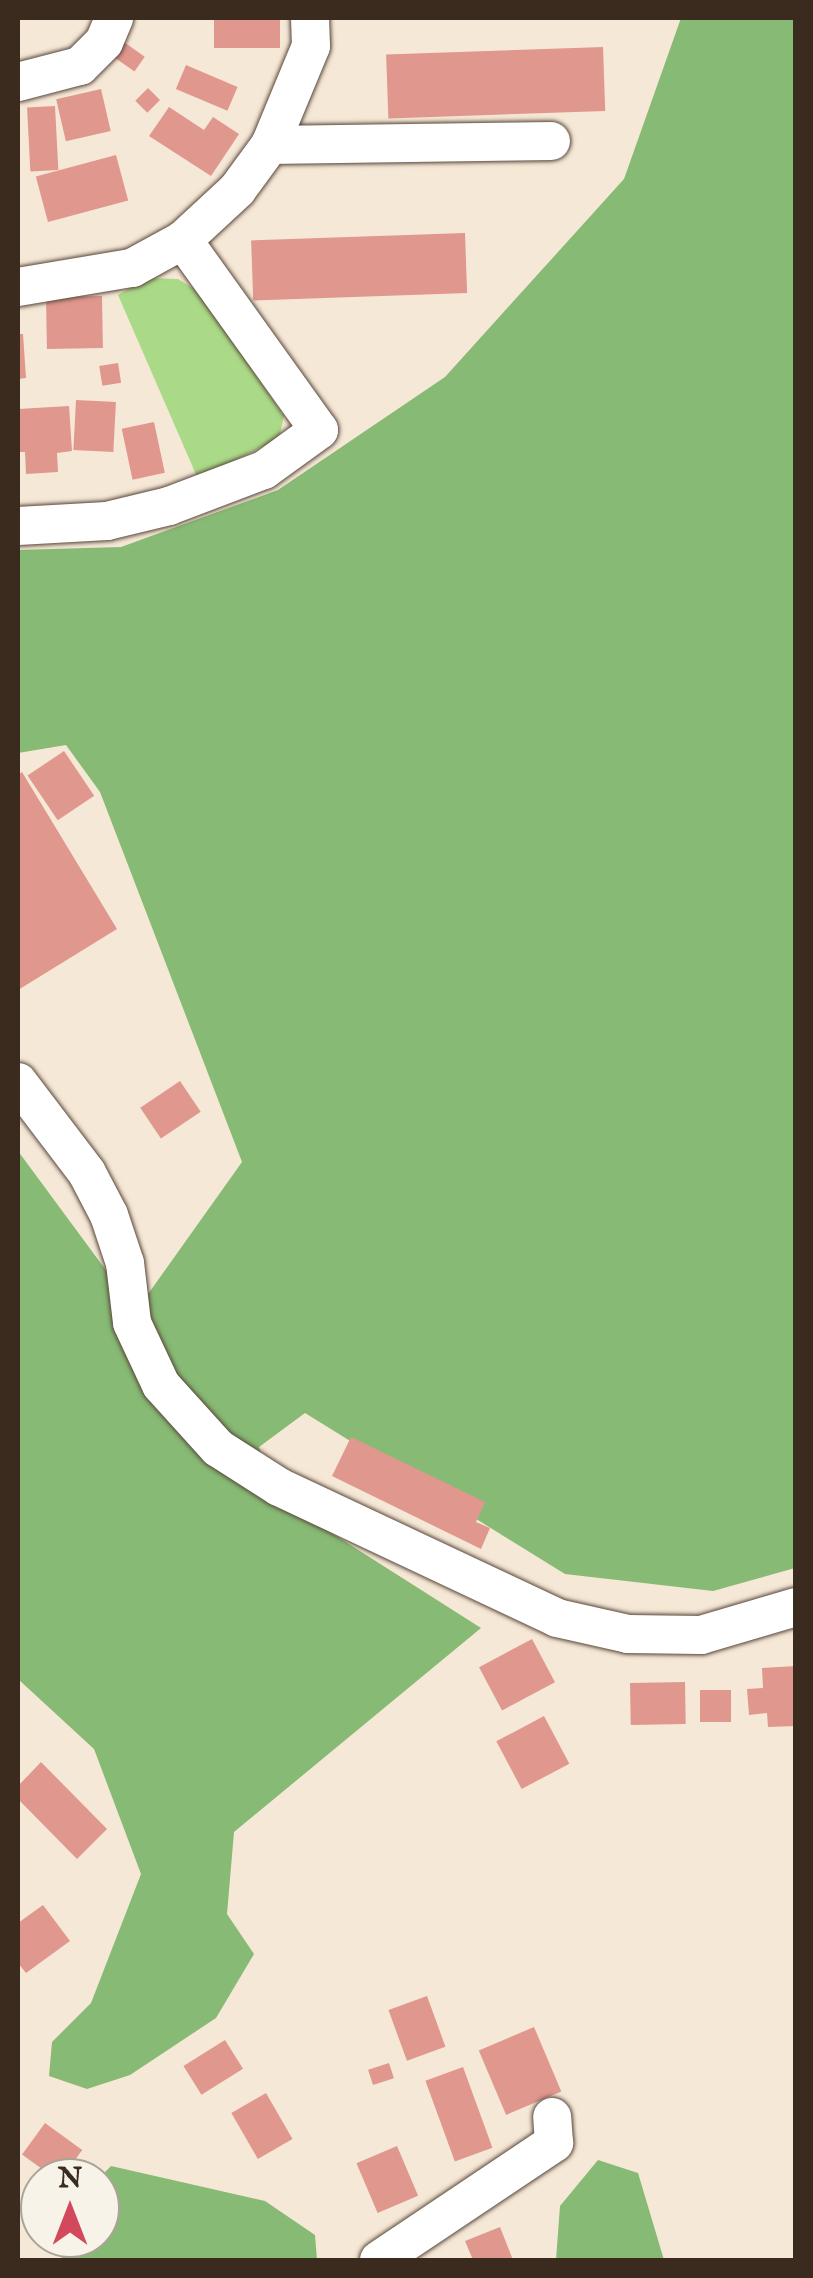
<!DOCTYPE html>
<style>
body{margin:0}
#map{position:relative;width:813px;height:2278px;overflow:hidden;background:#f6e8d6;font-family:"IM FELL English",serif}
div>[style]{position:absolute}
.green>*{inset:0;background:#aada87}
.forest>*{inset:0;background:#87ba74}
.building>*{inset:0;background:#e0978e;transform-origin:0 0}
.roads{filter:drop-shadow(0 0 2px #57463a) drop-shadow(0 0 2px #57463a)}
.minor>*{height:38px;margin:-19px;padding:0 19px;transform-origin:19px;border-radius:19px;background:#fff}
span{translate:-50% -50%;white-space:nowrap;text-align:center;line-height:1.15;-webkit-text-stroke:8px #f7f3e8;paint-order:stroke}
.frame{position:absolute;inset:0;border:20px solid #3b2a1e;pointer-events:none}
.north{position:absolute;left:20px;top:2158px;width:100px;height:100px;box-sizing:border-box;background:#f7f3e8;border:2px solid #aca397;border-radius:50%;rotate:0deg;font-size:28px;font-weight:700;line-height:40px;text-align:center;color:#3b2a1e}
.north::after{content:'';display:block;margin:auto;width:35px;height:45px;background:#d1495b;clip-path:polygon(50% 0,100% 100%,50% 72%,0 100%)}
</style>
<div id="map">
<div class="green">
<i style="clip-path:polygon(148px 278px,178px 279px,199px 292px,284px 416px,279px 438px,198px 479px,118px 295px)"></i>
</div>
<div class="forest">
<i style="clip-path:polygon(681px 18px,795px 18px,795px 1568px,713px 1591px,565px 1574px,305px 1413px,259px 1447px,275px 1497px,481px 1628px,234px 1832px,227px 1914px,254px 1954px,216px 2018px,130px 2075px,87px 2089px,49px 2076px,52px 2042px,91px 2003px,141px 1874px,94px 1749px,18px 1679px,18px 1151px,136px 1311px,242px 1162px,100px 792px,66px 745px,18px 753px,18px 550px,121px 547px,278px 490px,445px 377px,624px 179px)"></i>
<i style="clip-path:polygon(598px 2160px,638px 2173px,664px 2260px,556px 2260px,560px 2206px)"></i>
<i style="clip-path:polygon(111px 2166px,265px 2201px,315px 2235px,317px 2260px,61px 2260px,66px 2238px,100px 2238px,99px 2178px)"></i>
</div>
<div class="building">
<i style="left:214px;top:18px;width:66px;height:30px"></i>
<i style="left:121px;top:40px;width:29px;height:18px;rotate:35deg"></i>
<i style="left:603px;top:47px;width:64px;height:217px;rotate:88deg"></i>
<i style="left:186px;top:65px;width:56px;height:26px;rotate:23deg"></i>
<i style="left:148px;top:88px;width:17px;height:18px;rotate:45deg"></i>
<i style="left:101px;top:89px;width:43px;height:46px;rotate:77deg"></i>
<i style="left:55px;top:106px;width:64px;height:28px;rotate:87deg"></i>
<i style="clip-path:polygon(169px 107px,204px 130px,213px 117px,239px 134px,211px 176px,149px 136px)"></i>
<i style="left:116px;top:155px;width:47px;height:83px;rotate:75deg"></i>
<i style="left:465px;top:233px;width:60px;height:214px;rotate:88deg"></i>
<i style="left:102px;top:296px;width:52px;height:56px;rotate:89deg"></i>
<i style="clip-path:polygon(18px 334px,23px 334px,26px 378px,18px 379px)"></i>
<i style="left:118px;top:363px;width:20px;height:19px;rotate:81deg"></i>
<i style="left:76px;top:400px;width:40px;height:50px;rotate:3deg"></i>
<i style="clip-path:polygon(69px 406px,72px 451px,57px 453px,58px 472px,26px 474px,25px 452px,18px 452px,18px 409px)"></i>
<i style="left:154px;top:422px;width:52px;height:33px;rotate:78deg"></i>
<i style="left:64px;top:751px;width:54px;height:44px;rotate:56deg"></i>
<i style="clip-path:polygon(22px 772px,117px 929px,18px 990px,18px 775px)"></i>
<i style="left:180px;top:1081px;width:37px;height:48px;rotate:56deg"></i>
<i style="clip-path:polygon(351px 1437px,485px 1502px,476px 1522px,490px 1528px,481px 1549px,332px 1476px)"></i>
<i style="left:532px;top:1639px;width:49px;height:60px;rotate:62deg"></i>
<i style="clip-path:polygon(796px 1666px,796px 1726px,768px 1727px,767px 1713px,749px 1715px,747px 1689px,763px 1688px,762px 1668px)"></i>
<i style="left:685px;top:1682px;width:42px;height:55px;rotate:89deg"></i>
<i style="left:700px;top:1690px;width:31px;height:32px"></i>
<i style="left:544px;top:1716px;width:54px;height:54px;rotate:62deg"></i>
<i style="clip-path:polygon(41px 1762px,107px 1829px,77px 1859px,18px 1799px,18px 1786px)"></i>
<i style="clip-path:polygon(43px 1905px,70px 1941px,26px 1973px,18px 1963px,18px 1923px)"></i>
<i style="left:427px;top:1996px;width:54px;height:41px;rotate:70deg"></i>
<i style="left:534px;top:2027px;width:70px;height:60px;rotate:67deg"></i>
<i style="left:225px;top:2040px;width:34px;height:49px;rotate:58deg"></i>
<i style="left:389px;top:2063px;width:16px;height:22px;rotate:72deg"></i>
<i style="left:463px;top:2067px;width:86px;height:40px;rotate:70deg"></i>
<i style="left:266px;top:2093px;width:53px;height:40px;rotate:60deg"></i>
<i style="left:45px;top:2123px;width:46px;height:39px;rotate:36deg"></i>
<i style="left:397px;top:2146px;width:54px;height:44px;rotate:67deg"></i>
<i style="clip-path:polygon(500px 2227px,513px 2260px,473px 2260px,465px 2241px)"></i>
</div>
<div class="roads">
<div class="minor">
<i style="left:18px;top:82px;width:64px;rotate:-14.5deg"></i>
<i style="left:80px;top:66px;width:34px;rotate:-45deg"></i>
<i style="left:104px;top:42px;width:26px;rotate:-67deg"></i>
<i style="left:270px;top:145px;width:281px;rotate:-0.8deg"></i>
<i style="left:18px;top:287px;width:116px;rotate:-9.5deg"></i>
<i style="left:132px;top:268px;width:58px;rotate:-28.8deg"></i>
<i style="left:183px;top:240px;width:74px;rotate:-42.8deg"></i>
<i style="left:237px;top:190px;width:56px;rotate:-53.7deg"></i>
<i style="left:270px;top:145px;width:107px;rotate:-67.5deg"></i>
<i style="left:311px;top:46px;width:28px;rotate:-92deg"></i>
<i style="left:18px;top:526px;width:89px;rotate:-3.2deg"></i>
<i style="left:107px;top:521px;width:64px;rotate:-13.6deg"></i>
<i style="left:169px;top:506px;width:102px;rotate:-20.8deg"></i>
<i style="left:264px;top:470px;width:68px;rotate:-36deg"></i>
<i style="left:319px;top:430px;width:234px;rotate:-125.6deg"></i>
<i style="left:18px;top:1082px;width:114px;rotate:52.8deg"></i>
<i style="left:87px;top:1173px;width:47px;rotate:62.4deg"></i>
<i style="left:109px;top:1215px;width:51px;rotate:71.6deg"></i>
<i style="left:125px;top:1263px;width:60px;rotate:83.3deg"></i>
<i style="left:132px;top:1323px;width:68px;rotate:64.9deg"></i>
<i style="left:161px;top:1385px;width:85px;rotate:47.9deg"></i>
<i style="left:218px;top:1448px;width:72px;rotate:32.6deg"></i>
<i style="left:279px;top:1487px;width:307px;rotate:25.2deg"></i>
<i style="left:557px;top:1618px;width:73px;rotate:12.7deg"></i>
<i style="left:628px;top:1634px;width:73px;rotate:0.8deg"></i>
<i style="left:701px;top:1635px;width:99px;rotate:-16.4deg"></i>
<i style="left:379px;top:2260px;width:211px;rotate:-33.8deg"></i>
<i style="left:554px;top:2143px;width:26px;rotate:-94deg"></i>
</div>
</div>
<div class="frame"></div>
<div class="north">N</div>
</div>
